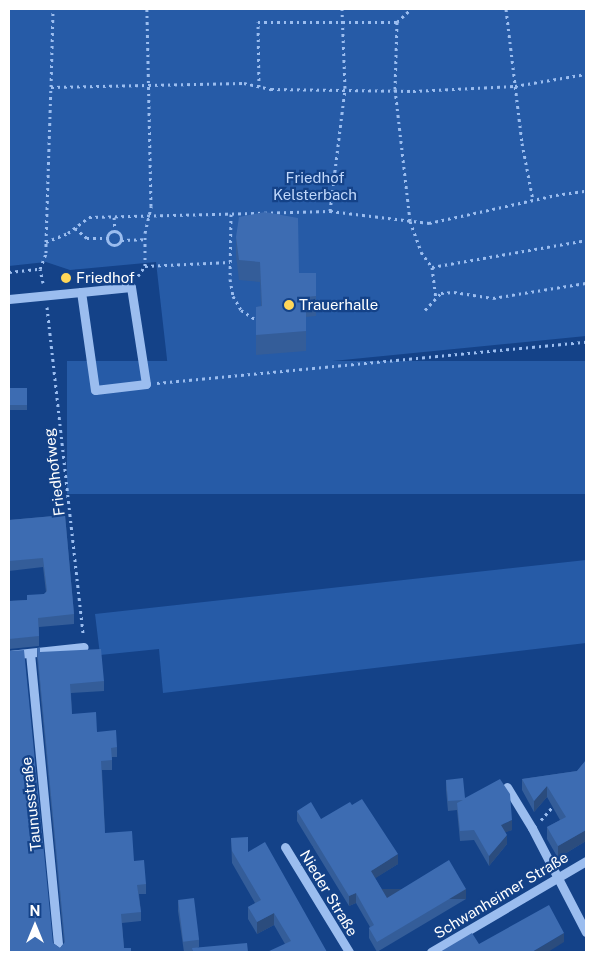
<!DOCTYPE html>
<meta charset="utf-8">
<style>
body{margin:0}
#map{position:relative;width:595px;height:961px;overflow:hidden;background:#144288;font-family:"Public Sans",sans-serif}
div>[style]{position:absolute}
.green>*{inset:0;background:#265ba7;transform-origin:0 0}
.path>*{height:3px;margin-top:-1.5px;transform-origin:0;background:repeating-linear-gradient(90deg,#9bbdef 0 2.5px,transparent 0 6.5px)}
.path>.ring{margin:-1.5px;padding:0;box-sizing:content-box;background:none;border:3px solid #9bbdef;border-radius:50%}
.minor>*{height:9px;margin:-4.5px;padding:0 4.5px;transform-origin:4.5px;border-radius:4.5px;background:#9bbdef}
.wall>*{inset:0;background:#345d99;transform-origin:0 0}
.shaded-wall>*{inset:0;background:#2b4c7d;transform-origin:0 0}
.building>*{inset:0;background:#3d6cb2;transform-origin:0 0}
.dots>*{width:14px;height:14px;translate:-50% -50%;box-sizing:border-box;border:2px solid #144288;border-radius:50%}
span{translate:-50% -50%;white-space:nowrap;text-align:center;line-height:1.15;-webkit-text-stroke:4.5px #144288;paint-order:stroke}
.park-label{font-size:15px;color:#c1d8fb}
.poi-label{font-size:15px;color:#fff}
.left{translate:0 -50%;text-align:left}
.street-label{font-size:15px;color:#fff}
.frame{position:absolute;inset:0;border:10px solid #fff;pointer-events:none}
.north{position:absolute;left:10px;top:901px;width:50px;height:50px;-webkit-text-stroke:4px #144288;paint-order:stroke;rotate:0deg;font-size:14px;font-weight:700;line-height:20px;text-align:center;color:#fff}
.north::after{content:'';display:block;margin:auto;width:18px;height:22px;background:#fff;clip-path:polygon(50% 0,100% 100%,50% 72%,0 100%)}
</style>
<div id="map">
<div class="green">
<i style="clip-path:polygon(9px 9px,586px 9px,586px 336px,169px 377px,156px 262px,70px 270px,46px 262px,9px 266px)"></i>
<i style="left:586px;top:361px;width:133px;height:519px;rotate:90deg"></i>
<i style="clip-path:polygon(586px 560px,586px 643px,163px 693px,159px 649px,100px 655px,95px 614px)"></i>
</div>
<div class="path">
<i style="left:506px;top:9px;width:135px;rotate:83.2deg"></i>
<i style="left:522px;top:143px;width:58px;rotate:79.1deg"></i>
<i style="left:397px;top:22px;width:67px;rotate:91.7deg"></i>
<i style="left:395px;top:89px;width:133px;rotate:83.5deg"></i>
<i style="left:410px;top:221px;width:33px;rotate:70deg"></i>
<i style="left:421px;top:252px;width:19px;rotate:54deg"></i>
<i style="left:432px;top:267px;width:31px;rotate:83deg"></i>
<i style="left:51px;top:87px;width:78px;rotate:-88.5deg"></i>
<i style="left:259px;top:87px;width:65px;rotate:-90.9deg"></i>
<i style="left:258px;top:22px;width:139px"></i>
<i style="left:397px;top:22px;width:19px;rotate:-43deg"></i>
<i style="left:330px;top:211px;width:124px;rotate:-83deg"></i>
<i style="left:345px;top:88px;width:79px;rotate:-92.2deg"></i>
<i style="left:231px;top:214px;width:65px;rotate:90.9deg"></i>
<i style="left:230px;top:279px;width:17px;rotate:80deg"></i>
<i style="left:233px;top:296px;width:16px;rotate:60deg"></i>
<i style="left:241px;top:310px;width:20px;rotate:33deg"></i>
<i style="left:114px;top:217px;width:13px;rotate:86deg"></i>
<i style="left:75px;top:228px;width:16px;rotate:40deg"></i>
<i style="left:87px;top:238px;width:20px"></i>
<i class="ring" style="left:107px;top:231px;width:11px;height:11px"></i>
<i style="left:121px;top:240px;width:24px;rotate:-2deg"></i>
<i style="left:46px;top:242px;width:155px;rotate:-88.2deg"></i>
<i style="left:51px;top:87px;width:193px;rotate:-1.2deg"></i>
<i style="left:244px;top:83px;width:28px;rotate:13deg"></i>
<i style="left:271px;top:89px;width:142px;rotate:0.8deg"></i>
<i style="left:413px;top:91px;width:102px;rotate:-2.8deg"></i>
<i style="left:515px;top:86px;width:72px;rotate:-9.6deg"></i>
<i style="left:145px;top:266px;width:85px;rotate:-2.7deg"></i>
<i style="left:432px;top:267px;width:156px;rotate:-9.9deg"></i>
<i style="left:9px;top:272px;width:31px;rotate:-6deg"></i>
<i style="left:138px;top:276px;width:12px;rotate:-55deg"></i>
<i style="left:145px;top:266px;width:33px;rotate:-90deg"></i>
<i style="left:145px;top:233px;width:28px;rotate:-77deg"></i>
<i style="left:151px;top:206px;width:197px;rotate:-91.2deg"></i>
<i style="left:43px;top:283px;width:14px;rotate:-102deg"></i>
<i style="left:40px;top:269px;width:17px;rotate:-69deg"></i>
<i style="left:46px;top:253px;width:11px;rotate:-90deg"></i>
<i style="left:46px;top:242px;width:24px;rotate:-22deg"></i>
<i style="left:68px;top:233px;width:26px;rotate:-37deg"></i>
<i style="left:89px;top:217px;width:241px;rotate:-1.4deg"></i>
<i style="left:330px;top:211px;width:100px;rotate:6.9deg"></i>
<i style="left:429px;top:223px;width:130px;rotate:-12.4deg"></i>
<i style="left:556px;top:195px;width:30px;rotate:-8deg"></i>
<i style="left:47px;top:307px;width:329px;rotate:83.7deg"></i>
<i style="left:425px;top:310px;width:23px;rotate:-47deg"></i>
<i style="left:441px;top:293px;width:13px;rotate:-4deg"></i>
<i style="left:454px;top:292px;width:39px;rotate:9deg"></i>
<i style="left:493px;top:298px;width:94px;rotate:-9.2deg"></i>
<i style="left:157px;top:383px;width:431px;rotate:-5.5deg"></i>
<i style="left:541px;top:820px;width:21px;rotate:-49deg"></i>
</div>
<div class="minor">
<i style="left:9px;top:299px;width:72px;rotate:-5.6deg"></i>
<i style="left:81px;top:292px;width:50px;rotate:-5.7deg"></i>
<i style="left:131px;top:287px;width:98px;rotate:81.2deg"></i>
<i style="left:146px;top:384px;width:51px;rotate:173.3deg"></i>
<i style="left:95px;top:390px;width:99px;rotate:-98.1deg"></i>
<i style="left:30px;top:653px;width:300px;rotate:84.5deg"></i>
<i style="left:9px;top:655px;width:75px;rotate:-6.1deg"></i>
<i style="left:507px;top:787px;width:48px;rotate:58.6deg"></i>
<i style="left:532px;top:828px;width:117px;rotate:62.6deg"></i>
<i style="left:285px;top:847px;width:123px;rotate:58.6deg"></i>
<i style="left:431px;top:952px;width:180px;rotate:-30.4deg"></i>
</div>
<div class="wall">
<i style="clip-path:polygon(236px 237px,299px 273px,316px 273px,316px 316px,306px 317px,306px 351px,256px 355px,256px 307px,261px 306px,260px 282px,239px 280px,236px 256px)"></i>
<i style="left:9px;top:388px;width:18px;height:22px"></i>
<i style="clip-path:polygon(65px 515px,74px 614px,74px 624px,39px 627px,39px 646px,9px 649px,9px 601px,27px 600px,44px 594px,46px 592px,43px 567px,9px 571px,9px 520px)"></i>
<i style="clip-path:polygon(37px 648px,40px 652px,104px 681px,104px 691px,71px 693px,72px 714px,117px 747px,117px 757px,112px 757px,112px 770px,102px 770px,105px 833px,134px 861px,146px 884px,146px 894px,139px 894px,141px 912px,141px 921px,122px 923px,124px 948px,9px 952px,53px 943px,60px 948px,64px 943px,37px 658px)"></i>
<i style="clip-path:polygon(586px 760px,586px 841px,558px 858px,547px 839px,547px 827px,560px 820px,547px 797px,534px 812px,522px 790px,522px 779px,577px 771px)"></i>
<i style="clip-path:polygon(446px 780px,465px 798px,512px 830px,505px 832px,507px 844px,489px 866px,474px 840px,460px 841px,457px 810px,448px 811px,446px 790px)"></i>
<i style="clip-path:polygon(297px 811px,321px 819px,398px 864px,375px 878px,387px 898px,466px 899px,377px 952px,369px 938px,369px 928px,370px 927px,356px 903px,349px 906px,297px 821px)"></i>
<i style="clip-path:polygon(231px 838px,248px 852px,327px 952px,285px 944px,274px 925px,257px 934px,248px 919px,248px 907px,255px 903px,232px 863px)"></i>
<i style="clip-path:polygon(178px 900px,199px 940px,199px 947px,192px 951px,184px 952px,178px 911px)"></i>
</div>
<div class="shaded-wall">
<i style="clip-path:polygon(547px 786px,547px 797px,534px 812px,534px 801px)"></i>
<i style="clip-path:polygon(512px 820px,512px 830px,501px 834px,501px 825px)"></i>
<i style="clip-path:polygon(586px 830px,586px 841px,558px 858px,558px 846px)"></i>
<i style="clip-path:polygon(507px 835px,507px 844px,489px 866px,489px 856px)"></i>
<i style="clip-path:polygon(398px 854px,398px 864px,371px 881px,371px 871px)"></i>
<i style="left:466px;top:889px;width:10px;height:104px;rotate:90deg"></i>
<i style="clip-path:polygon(356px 893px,356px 903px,349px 906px,349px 896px)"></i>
<i style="clip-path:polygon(274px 913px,274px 925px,257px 934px,257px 922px)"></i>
<i style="clip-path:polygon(564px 933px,564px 942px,548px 952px,532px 952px)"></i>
</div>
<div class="building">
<i style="clip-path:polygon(265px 212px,298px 218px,299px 273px,316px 273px,316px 296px,306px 297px,306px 331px,256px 335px,256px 307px,262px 306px,260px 262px,239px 260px,236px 237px,239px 217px)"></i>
<i style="left:9px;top:388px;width:18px;height:17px"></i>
<i style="clip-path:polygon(65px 515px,74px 614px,38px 618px,39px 636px,9px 639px,9px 601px,27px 600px,27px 595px,44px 594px,47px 591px,43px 558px,9px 561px,9px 520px)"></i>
<i style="clip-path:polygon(37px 648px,40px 648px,40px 652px,101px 649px,104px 681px,70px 684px,72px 714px,96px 712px,97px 732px,116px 730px,117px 747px,111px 748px,112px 760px,101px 761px,105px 833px,132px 831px,134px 861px,144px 860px,146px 884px,137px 885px,141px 912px,121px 914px,124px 948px,131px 948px,131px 952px,9px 952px,9px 651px,24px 650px,53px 943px,60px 948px,65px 942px)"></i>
<i style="clip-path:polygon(586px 760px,586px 830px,558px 846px,547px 827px,566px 817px,547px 786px,534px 801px,522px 779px,577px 771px)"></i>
<i style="clip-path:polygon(463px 778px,465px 798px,500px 779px,510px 794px,512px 820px,501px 825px,507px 835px,489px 856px,474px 830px,460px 831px,457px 803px,463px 800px,448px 801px,446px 780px)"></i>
<i style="clip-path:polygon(362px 799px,398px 854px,371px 871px,387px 898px,449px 860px,466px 889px,377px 942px,369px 928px,374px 925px,356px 893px,349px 896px,297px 811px,311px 802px,321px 819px,350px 802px,352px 805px)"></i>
<i style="clip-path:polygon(248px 837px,248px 852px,265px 842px,327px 952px,267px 952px,291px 941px,274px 913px,257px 922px,248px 907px,261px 900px,232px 851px,231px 838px)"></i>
<i style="left:194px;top:898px;width:42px;height:16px;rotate:83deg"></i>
<i style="clip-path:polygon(549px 905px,564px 933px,532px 952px,440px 952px,472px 933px,479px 944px)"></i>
<i style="clip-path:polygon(247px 943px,248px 952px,193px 952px,192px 948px)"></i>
</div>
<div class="dots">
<i style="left:66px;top:278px;background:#ffd759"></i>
<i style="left:289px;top:305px;background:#ffd759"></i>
</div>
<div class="park-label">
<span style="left:315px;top:186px">Friedhof<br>Kelsterbach</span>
</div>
<div class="poi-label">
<span class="left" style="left:76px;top:278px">Friedhof</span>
<span class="left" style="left:299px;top:305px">Trauerhalle</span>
</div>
<div class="street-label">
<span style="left:54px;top:472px;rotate:-97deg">Friedhofweg</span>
<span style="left:31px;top:804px;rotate:-96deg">Taunusstraße</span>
<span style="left:329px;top:893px;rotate:59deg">Nieder Straße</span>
<span style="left:501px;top:895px;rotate:-31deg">Schwanheimer Straße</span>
</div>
<div class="frame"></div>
<div class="north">N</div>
</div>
